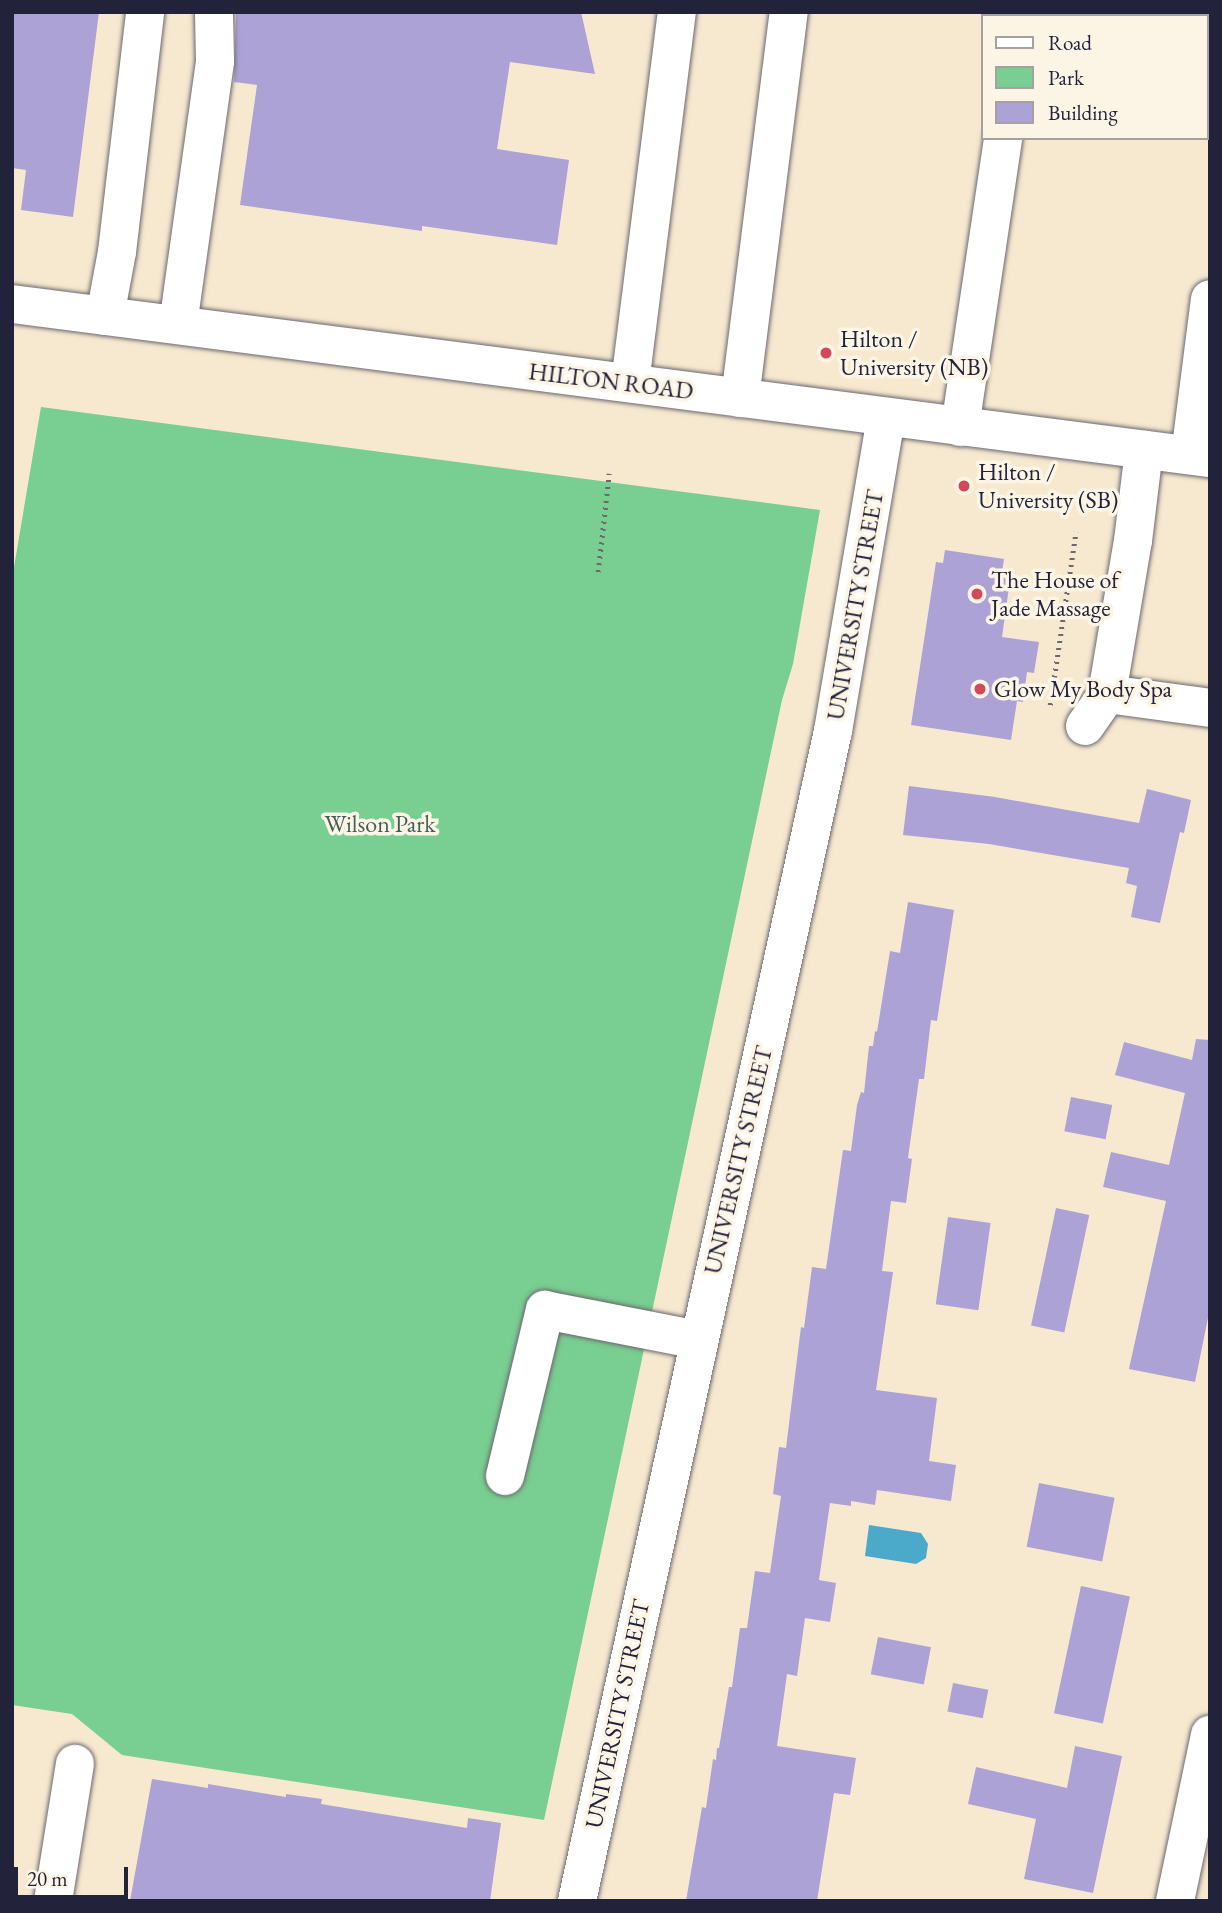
<!DOCTYPE html>
<style>
body{margin:0}
#map{position:relative;width:1222px;height:1913px;overflow:hidden;background:#f6e9d0;font-family:"EB Garamond",serif}
div>[style]{position:absolute}
.green>*{inset:0;background:#79ce91}
.water>*{inset:0;background:#4ba9c9}
.building>*{inset:0;background:#aca2d6;transform-origin:0 0}
.path>*{height:4.5px;margin-top:-2.25px;transform-origin:0;background:repeating-linear-gradient(90deg,#6c686f 0 2px,transparent 0 7px)}
.roads{filter:drop-shadow(0 0 2px #6c686f) drop-shadow(0 0 2px #6c686f)}
.minor>*{height:38px;margin:-19px;padding:0 19px;transform-origin:19px;border-radius:19px;background:#fff}
.dots>*{width:19px;height:19px;translate:-50% -50%;box-sizing:border-box;border:4px solid #fcf5e5;border-radius:50%}
span{translate:-50% -50%;white-space:nowrap;text-align:center;line-height:1.15;-webkit-text-stroke:7px #fcf5e5;paint-order:stroke}
.poi-label{font-size:24px;color:#22223b}
.left{translate:0 -50%;text-align:left}
.street-label{font-size:24px;color:#22223b}
.park-label{font-size:24px;color:#405e59}
.frame{position:absolute;inset:0;border:14px solid #22223b;pointer-events:none}
.legend{position:absolute;left:981px;top:14px;width:228px;height:126px;box-sizing:border-box;background:#fcf5e5;border:2px solid #a5a1a1;margin:0;padding:9px 12px;list-style:none;font-size:21px;color:#22223b}
.legend li{display:flex;align-items:center;gap:14px;height:35px}
.legend b{width:35px;border:2px solid #a5a1a1}
.scale{position:absolute;left:14px;top:1867px;width:114px;height:32px;box-sizing:border-box;border:4px solid #22223b;border-top:0;padding-left:9px;font-size:21px;line-height:24px;white-space:nowrap;color:#22223b;-webkit-text-stroke:5px #fcf5e5;paint-order:stroke}
</style>
<div id="map">
<div class="green">
<i style="clip-path:polygon(41px 407px,820px 510px,793px 664px,782px 700px,544px 1820px,122px 1755px,72px 1714px,12px 1705px,12px 579px)"></i>
</div>
<div class="water">
<i style="clip-path:polygon(869px 1525px,921px 1533px,928px 1544px,926px 1558px,916px 1564px,865px 1556px)"></i>
</div>
<div class="building">
<i style="clip-path:polygon(12px 12px,99px 12px,73px 217px,21px 210px,26px 170px,12px 168px)"></i>
<i style="clip-path:polygon(236px 12px,581px 12px,595px 74px,510px 62px,497px 149px,569px 160px,557px 245px,422px 226px,422px 231px,240px 205px,257px 85px,234px 82px)"></i>
<i style="clip-path:polygon(945px 550px,1004px 559px,1002px 572px,1011px 573px,1002px 637px,1039px 642px,1034px 673px,1027px 672px,1023px 702px,1017px 701px,1011px 740px,911px 725px,936px 562px,943px 563px)"></i>
<i style="clip-path:polygon(909px 786px,995px 797px,1139px 823px,1147px 789px,1191px 800px,1184px 833px,1180px 832px,1160px 923px,1131px 917px,1137px 886px,1126px 883px,1129px 868px,989px 844px,903px 835px)"></i>
<i style="clip-path:polygon(908px 902px,954px 910px,937px 1021px,931px 1020px,924px 1079px,919px 1079px,908px 1158px,912px 1159px,906px 1203px,891px 1201px,882px 1271px,893px 1272px,876px 1390px,937px 1398px,929px 1461px,956px 1465px,951px 1501px,877px 1490px,875px 1505px,851px 1501px,851px 1506px,830px 1503px,819px 1580px,836px 1583px,830px 1622px,805px 1618px,797px 1676px,787px 1674px,777px 1746px,856px 1758px,850px 1795px,834px 1793px,817px 1901px,686px 1901px,702px 1807px,706px 1808px,713px 1759px,716px 1760px,717px 1748px,719px 1748px,729px 1687px,732px 1687px,740px 1628px,747px 1628px,755px 1571px,770px 1573px,781px 1496px,773px 1494px,779px 1447px,786px 1448px,801px 1327px,804px 1328px,812px 1267px,826px 1269px,843px 1150px,851px 1151px,857px 1105px,861px 1092px,864px 1093px,869px 1046px,873px 1046px,875px 1031px,877px 1032px,890px 951px,900px 953px)"></i>
<i style="clip-path:polygon(1196px 1039px,1210px 1040px,1210px 1308px,1195px 1382px,1129px 1369px,1166px 1201px,1103px 1187px,1111px 1152px,1169px 1165px,1185px 1093px,1115px 1075px,1124px 1042px,1192px 1060px)"></i>
<i style="left:1071px;top:1097px;width:42px;height:35px;rotate:11deg"></i>
<i style="left:1056px;top:1208px;width:34px;height:120px;rotate:12deg"></i>
<i style="left:948px;top:1217px;width:43px;height:88px;rotate:8deg"></i>
<i style="left:1039px;top:1483px;width:77px;height:65px;rotate:11deg"></i>
<i style="left:1081px;top:1586px;width:50px;height:130px;rotate:12deg"></i>
<i style="left:878px;top:1637px;width:54px;height:38px;rotate:11deg"></i>
<i style="left:953px;top:1683px;width:36px;height:29px;rotate:11deg"></i>
<i style="clip-path:polygon(1075px 1746px,1122px 1756px,1093px 1893px,1024px 1879px,1036px 1819px,968px 1804px,976px 1767px,1067px 1788px)"></i>
<i style="clip-path:polygon(152px 1779px,208px 1788px,208px 1784px,286px 1797px,286px 1794px,322px 1799px,321px 1804px,467px 1828px,468px 1818px,501px 1823px,490px 1901px,130px 1901px)"></i>
</div>
<div class="path">
<i style="left:598px;top:572px;width:99px;rotate:-83.6deg"></i>
<i style="left:1050px;top:705px;width:175px;rotate:-81.5deg"></i>
</div>
<div class="roads">
<div class="minor">
<i style="left:1022px;top:16px;width:4px;rotate:-90deg"></i>
<i style="left:12px;top:304px;width:1208px;rotate:7.33deg"></i>
<i style="left:105px;top:316px;width:65px;rotate:-79.4deg"></i>
<i style="left:117px;top:252px;width:242px;rotate:-83.3deg"></i>
<i style="left:178px;top:325px;width:267px;rotate:-82deg"></i>
<i style="left:215px;top:61px;width:49px;rotate:-91.2deg"></i>
<i style="left:630px;top:383px;width:374px;rotate:-82.8deg"></i>
<i style="left:740px;top:398px;width:389px;rotate:-82.8deg"></i>
<i style="left:960px;top:427px;width:292px;rotate:-81.5deg"></i>
<i style="left:1190px;top:455px;width:157px;rotate:-82.7deg"></i>
<i style="left:1107px;top:694px;width:104px;rotate:7.7deg"></i>
<i style="left:1085px;top:726px;width:39px;rotate:-55deg"></i>
<i style="left:1107px;top:694px;width:155px;rotate:-80.4deg"></i>
<i style="left:1133px;top:541px;width:92px;rotate:-83.1deg"></i>
<i style="left:505px;top:1476px;width:171px;rotate:-76.5deg"></i>
<i style="left:545px;top:1310px;width:156px;rotate:11.1deg"></i>
<i style="left:53px;top:1901px;width:139px;rotate:-80.9deg"></i>
<i style="left:577px;top:1901px;width:1198px;rotate:-77.66deg"></i>
<i style="left:833px;top:731px;width:318px;rotate:-80.4deg"></i>
<i style="left:1175px;top:1901px;width:170px;rotate:-78.1deg"></i>
</div>
</div>
<div class="dots">
<i style="left:826px;top:353px;background:#d1495b"></i>
<i style="left:964px;top:486px;background:#d1495b"></i>
<i style="left:977px;top:594px;background:#d1495b"></i>
<i style="left:980px;top:689px;background:#d1495b"></i>
</div>
<div class="poi-label">
<span class="left" style="left:840px;top:353px">Hilton /<br>University (NB)</span>
<span class="left" style="left:978px;top:486px">Hilton /<br>University (SB)</span>
<span class="left" style="left:991px;top:594px">The House of<br>Jade Massage</span>
<span class="left" style="left:994px;top:689px">Glow My Body Spa</span>
</div>
<div class="street-label">
<span style="left:611px;top:381px;rotate:7deg">HILTON ROAD</span>
<span style="left:855px;top:605px;rotate:-80deg">UNIVERSITY STREET</span>
<span style="left:738px;top:1160px;rotate:-77deg">UNIVERSITY STREET</span>
<span style="left:617px;top:1714px;rotate:-78deg">UNIVERSITY STREET</span>
</div>
<div class="park-label">
<span style="left:380px;top:824px">Wilson Park</span>
</div>
<div class="frame"></div>
<ul class="legend">
<li><b style="height:9px;background:#fff"></b>Road</li>
<li><b style="height:19px;background:#79ce91"></b>Park</li>
<li><b style="height:19px;background:#aca2d6"></b>Building</li>
</ul>
<div class="scale">20 m</div>
</div>
